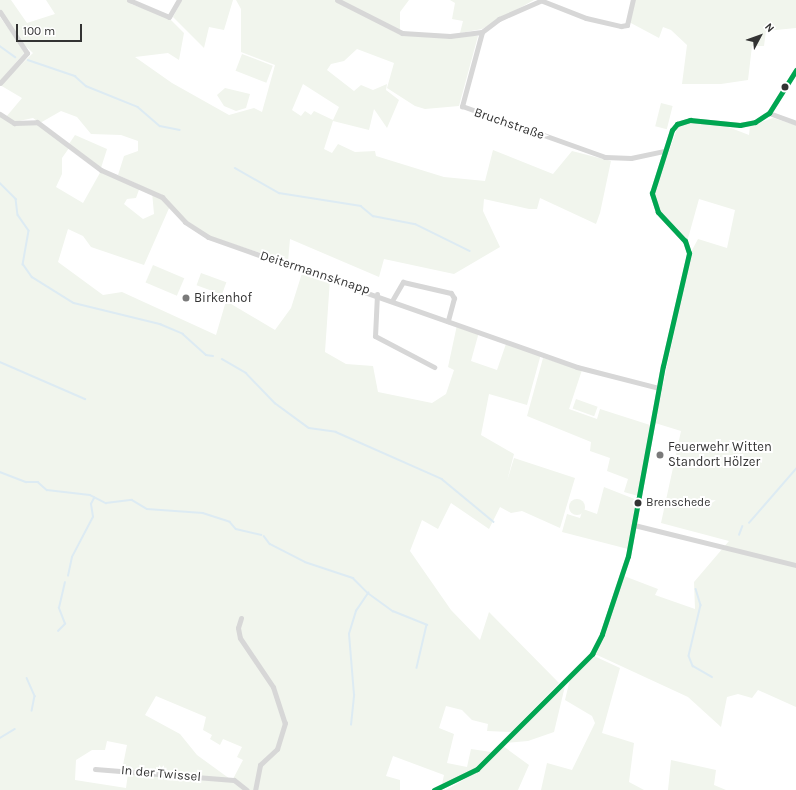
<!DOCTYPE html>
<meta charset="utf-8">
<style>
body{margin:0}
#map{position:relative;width:796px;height:790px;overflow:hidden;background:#fff;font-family:Karla,sans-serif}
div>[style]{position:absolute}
.green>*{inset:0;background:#f1f5ed;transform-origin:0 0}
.round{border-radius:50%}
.stream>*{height:1.5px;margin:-0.75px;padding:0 0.75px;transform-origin:0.75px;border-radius:0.75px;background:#ddebf3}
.minor>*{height:5px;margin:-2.5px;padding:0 2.5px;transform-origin:2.5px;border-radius:2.5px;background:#d7d7d7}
.bus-1>*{height:5px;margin:-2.5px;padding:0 2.5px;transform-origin:2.5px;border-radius:2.5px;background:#00a651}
.dots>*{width:11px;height:11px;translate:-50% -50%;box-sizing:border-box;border:2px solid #fff;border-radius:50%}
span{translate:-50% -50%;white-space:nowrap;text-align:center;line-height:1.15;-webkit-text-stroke:4px #fff;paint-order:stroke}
.bus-label{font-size:12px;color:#333}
.left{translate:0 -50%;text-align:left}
.street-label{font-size:13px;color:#333}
.poi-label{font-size:13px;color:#333}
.north{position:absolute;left:740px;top:16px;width:40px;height:40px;-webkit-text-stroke:3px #fff;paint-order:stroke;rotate:49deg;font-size:11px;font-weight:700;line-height:16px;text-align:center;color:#333}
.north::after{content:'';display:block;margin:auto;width:14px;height:18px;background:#333;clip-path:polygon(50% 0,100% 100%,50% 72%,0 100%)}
.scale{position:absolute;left:16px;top:24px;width:66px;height:18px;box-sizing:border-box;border:2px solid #333;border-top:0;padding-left:5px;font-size:12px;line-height:14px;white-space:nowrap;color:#333;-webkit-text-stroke:3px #fff;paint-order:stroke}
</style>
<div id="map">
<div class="green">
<i style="clip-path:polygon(evenodd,0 0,11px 0,27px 23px,55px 14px,46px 0,132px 0,131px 4px,169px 18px,184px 33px,179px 60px,168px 53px,135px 57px,172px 83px,229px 115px,254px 108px,262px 112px,275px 65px,241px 52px,241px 9px,236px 0,334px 0,397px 33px,478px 36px,459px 106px,425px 109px,415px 106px,387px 88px,394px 63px,357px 49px,344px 61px,331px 64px,327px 70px,354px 91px,361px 85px,373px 90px,387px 84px,386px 90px,399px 100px,387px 128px,374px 109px,369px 130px,333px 121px,324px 149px,332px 153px,338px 144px,355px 152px,375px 151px,376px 156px,444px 177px,485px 181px,493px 150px,553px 174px,572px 151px,611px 161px,600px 213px,596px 224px,540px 198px,537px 209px,529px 209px,484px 199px,483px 211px,500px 247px,454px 274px,384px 259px,379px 277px,290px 239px,288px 262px,209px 236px,186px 221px,161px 195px,118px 175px,124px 156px,138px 151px,138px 141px,121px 135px,91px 134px,77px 117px,61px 111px,40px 123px,33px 118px,14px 122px,6px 117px,22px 98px,0 85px,33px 53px,17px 38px,0 10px,0 0,303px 84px,339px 107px,333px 120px,314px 111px,311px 115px,305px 111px,301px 116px,292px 110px,303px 84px)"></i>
<i style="clip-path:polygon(182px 0,233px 0,224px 30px,209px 27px,204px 48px,173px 17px)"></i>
<i style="clip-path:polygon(338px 0,409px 0,400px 12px,400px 30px)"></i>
<i style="clip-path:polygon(450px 0,534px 0,482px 29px,460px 33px,463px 21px,452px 19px,455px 3px)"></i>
<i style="clip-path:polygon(634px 0,796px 0,796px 28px,766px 31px,764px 46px,752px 46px,748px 80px,721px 84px,682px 84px,687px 45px,671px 30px,663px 27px,659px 38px,629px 22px)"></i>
<i style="clip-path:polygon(0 17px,25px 52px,0 81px)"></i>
<i style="left:242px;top:54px;width:33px;height:18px;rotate:21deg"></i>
<i style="clip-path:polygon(225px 88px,250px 94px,246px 108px,236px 111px,224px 106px,217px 95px)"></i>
<i style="left:661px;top:103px;width:12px;height:24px;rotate:14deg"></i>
<i style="clip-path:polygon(evenodd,0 115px,14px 124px,34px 122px,69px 148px,62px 158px,62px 174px,56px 187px,83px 203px,101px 171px,140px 187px,136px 198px,127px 199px,124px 204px,143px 219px,154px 214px,152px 192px,170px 206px,144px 265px,91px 247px,83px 236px,68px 229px,58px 262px,103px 295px,122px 292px,216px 335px,226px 301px,275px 330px,291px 308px,303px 270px,330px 279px,325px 352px,346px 364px,373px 366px,378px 392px,432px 403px,446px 394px,454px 370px,448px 367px,457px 325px,479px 332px,471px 361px,497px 370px,507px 341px,541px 354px,527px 405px,489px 394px,481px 435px,514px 454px,507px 481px,514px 458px,575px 478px,560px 528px,522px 511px,511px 513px,500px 507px,489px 529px,451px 503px,438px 529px,422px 520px,410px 551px,451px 610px,480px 640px,489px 612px,559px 683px,511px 732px,487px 731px,488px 724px,472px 720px,462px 710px,446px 706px,439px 728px,454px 734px,447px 763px,467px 767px,471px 749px,491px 752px,471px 772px,442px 784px,444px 775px,393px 756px,386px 776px,400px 780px,400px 790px,0 790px,0 115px,156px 696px,206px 717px,203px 730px,212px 735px,210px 739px,220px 745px,223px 739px,242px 747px,237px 757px,243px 760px,233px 779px,239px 783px,143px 772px,128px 773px,126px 788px,75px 780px,76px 760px,92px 750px,105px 750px,107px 741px,127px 745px,122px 770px,230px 779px,197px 755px,180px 734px,145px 715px,156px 696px)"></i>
<i style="clip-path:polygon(773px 118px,796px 125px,796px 707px,758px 690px,752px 698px,738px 694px,727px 697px,721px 727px,688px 697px,595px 654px,624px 576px,658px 589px,655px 595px,695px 609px,694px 582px,729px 541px,661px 523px,681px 431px,655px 423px,691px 252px,698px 239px,727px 248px,735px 210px,699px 199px,687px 242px,660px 212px,654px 192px,678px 126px,690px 122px,723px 125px,749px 135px,750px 126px)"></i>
<i style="clip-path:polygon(75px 135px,107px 149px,101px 168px,69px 144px)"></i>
<i style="left:153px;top:265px;width:34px;height:19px;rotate:23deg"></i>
<i style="left:201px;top:273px;width:27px;height:13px;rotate:20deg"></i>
<i style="clip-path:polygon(543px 358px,582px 370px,569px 409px,597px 419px,600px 409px,650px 425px,638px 496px,624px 492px,628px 479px,607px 471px,610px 458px,590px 451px,591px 442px,527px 416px)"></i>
<i style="left:576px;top:399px;width:23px;height:10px;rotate:20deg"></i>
<i style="clip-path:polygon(604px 487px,637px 500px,628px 549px,562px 532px,567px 514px,580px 518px,583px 509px,597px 514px)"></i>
<i class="round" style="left:569px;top:499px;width:16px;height:16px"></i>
<i style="clip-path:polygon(594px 656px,620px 668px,602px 733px,634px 743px,629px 782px,644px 790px,541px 790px,547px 763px,572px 770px,595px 723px,592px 716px,565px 700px,570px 679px)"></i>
<i style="clip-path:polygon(565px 686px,554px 732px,528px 741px,505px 743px)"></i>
<i style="clip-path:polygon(503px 746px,529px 765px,518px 790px,446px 790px,477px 772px)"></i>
<i style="clip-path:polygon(671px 760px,716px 770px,714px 785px,726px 790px,668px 790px)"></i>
</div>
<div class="stream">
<i style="left:0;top:46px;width:19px;rotate:36deg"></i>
<i style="left:28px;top:60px;width:50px;rotate:18.8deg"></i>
<i style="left:75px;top:76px;width:15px;rotate:42deg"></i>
<i style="left:86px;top:86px;width:56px;rotate:22deg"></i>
<i style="left:138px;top:107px;width:29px;rotate:41deg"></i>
<i style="left:160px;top:126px;width:20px;rotate:11deg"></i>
<i style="left:235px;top:168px;width:51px;rotate:29.6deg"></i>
<i style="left:279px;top:193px;width:83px;rotate:9deg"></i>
<i style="left:361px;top:206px;width:16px;rotate:40deg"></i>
<i style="left:373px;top:216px;width:43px;rotate:10.8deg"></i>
<i style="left:415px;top:224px;width:61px;rotate:26.1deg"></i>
<i style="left:0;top:183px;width:23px;rotate:45deg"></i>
<i style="left:16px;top:199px;width:16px;rotate:83deg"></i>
<i style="left:18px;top:215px;width:19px;rotate:55deg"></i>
<i style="left:29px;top:231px;width:34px;rotate:100deg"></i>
<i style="left:23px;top:264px;width:16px;rotate:55deg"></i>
<i style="left:32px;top:277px;width:49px;rotate:31.8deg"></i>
<i style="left:74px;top:303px;width:89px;rotate:13.7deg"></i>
<i style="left:160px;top:324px;width:25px;rotate:23deg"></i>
<i style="left:183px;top:334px;width:31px;rotate:42deg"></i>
<i style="left:206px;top:355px;width:7px;rotate:8deg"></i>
<i style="left:222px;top:359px;width:28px;rotate:30deg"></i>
<i style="left:246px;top:373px;width:42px;rotate:46deg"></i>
<i style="left:275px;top:403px;width:42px;rotate:36.3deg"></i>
<i style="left:309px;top:428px;width:27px;rotate:8deg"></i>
<i style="left:336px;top:432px;width:116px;rotate:23.9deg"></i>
<i style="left:442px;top:479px;width:67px;rotate:39.6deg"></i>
<i style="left:0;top:362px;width:93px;rotate:23.5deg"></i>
<i style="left:0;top:472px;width:28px;rotate:21deg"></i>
<i style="left:26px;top:482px;width:12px"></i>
<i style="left:38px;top:482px;width:12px;rotate:42deg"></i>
<i style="left:47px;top:490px;width:43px;rotate:6.6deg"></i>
<i style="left:90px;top:495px;width:18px;rotate:27deg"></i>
<i style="left:106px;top:503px;width:26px;rotate:-7deg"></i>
<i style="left:132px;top:500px;width:17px;rotate:31deg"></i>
<i style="left:147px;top:509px;width:56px;rotate:4.1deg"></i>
<i style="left:203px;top:513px;width:28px;rotate:18deg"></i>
<i style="left:230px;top:522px;width:9px;rotate:49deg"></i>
<i style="left:236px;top:529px;width:26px;rotate:13deg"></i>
<i style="left:749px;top:523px;width:72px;rotate:-49deg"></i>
<i style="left:739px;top:535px;width:9px;rotate:-69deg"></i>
<i style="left:264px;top:536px;width:10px;rotate:53deg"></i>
<i style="left:270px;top:544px;width:39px;rotate:27deg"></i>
<i style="left:305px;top:562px;width:51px;rotate:18.4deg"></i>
<i style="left:353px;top:578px;width:21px;rotate:45deg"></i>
<i style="left:368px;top:593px;width:31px;rotate:36deg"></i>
<i style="left:393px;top:611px;width:37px;rotate:22deg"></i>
<i style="left:427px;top:625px;width:44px;rotate:103.1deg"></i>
<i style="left:68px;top:576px;width:19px;rotate:-78deg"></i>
<i style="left:72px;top:557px;width:45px;rotate:-62.3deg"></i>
<i style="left:93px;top:517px;width:13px;rotate:-99deg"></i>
<i style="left:91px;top:504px;width:7px;rotate:-63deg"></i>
<i style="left:696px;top:589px;width:17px;rotate:73deg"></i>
<i style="left:701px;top:605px;width:52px;rotate:103.2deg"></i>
<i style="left:689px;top:656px;width:11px;rotate:68deg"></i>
<i style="left:693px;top:666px;width:22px;rotate:30deg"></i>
<i style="left:58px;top:631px;width:10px;rotate:-45deg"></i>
<i style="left:65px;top:624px;width:17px;rotate:-111deg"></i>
<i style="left:59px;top:608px;width:26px;rotate:-77deg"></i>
<i style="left:27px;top:678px;width:20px;rotate:66deg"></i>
<i style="left:35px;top:696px;width:15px;rotate:101deg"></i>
<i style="left:351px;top:725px;width:30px;rotate:-84deg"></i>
<i style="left:354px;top:695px;width:61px;rotate:-94.7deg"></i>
<i style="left:349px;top:634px;width:24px;rotate:-73deg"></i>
<i style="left:356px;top:611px;width:22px;rotate:-56deg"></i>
<i style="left:0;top:738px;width:17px;rotate:-31deg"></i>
</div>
<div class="minor">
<i style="left:129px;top:0;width:43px;rotate:23deg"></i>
<i style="left:169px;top:17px;width:20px;rotate:-60deg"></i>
<i style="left:337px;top:0;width:73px;rotate:26.9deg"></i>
<i style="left:402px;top:33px;width:48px;rotate:3.6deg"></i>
<i style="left:450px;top:36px;width:32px;rotate:-7deg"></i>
<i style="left:540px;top:0;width:49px;rotate:21.4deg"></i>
<i style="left:586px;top:18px;width:36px;rotate:13deg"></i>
<i style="left:621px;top:26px;width:6px;rotate:-9deg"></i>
<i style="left:627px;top:25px;width:26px;rotate:-77deg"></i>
<i style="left:540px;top:1px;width:45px;rotate:156.3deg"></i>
<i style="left:499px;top:19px;width:21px;rotate:143deg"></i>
<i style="left:482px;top:32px;width:77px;rotate:105.1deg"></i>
<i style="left:462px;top:106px;width:152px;rotate:19.6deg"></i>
<i style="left:605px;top:157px;width:26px;rotate:2deg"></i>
<i style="left:631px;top:158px;width:33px;rotate:-12deg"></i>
<i style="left:0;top:12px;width:49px;rotate:56.6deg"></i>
<i style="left:27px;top:53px;width:40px;rotate:132deg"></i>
<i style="left:769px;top:113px;width:29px;rotate:20deg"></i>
<i style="left:0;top:114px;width:17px;rotate:33deg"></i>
<i style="left:14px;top:123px;width:23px;rotate:-2deg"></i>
<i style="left:37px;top:122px;width:80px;rotate:36.9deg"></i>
<i style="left:101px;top:170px;width:67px;rotate:23.9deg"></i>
<i style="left:162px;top:197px;width:34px;rotate:47deg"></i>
<i style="left:185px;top:222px;width:27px;rotate:33deg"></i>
<i style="left:208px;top:237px;width:391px;rotate:19.4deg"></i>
<i style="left:577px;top:367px;width:85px;rotate:14.4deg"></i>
<i style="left:377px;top:294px;width:42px;rotate:92.7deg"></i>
<i style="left:375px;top:336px;width:67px;rotate:27.7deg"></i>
<i style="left:393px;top:299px;width:20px;rotate:-60deg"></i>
<i style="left:403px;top:282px;width:49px;rotate:12.9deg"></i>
<i style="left:451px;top:293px;width:6px;rotate:59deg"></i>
<i style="left:454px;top:298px;width:24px;rotate:105deg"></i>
<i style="left:634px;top:525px;width:167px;rotate:13.9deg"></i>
<i style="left:241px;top:618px;width:10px;rotate:107deg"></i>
<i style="left:238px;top:628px;width:10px;rotate:79deg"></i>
<i style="left:240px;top:638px;width:59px;rotate:56deg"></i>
<i style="left:273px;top:687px;width:38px;rotate:72deg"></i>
<i style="left:285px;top:723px;width:27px;rotate:107deg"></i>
<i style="left:277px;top:749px;width:23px;rotate:137deg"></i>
<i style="left:260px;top:765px;width:25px;rotate:101deg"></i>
<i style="left:95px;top:769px;width:139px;rotate:4.5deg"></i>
<i style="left:234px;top:780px;width:16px;rotate:38deg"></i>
<i style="left:434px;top:790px;width:48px;rotate:-26deg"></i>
<i style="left:477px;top:769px;width:163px;rotate:-45deg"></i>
<i style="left:592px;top:654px;width:22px;rotate:-63deg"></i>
<i style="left:602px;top:634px;width:82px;rotate:-71.6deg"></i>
<i style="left:628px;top:556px;width:193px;rotate:-79.6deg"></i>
<i style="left:663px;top:366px;width:116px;rotate:-77deg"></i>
<i style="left:689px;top:253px;width:13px;rotate:-108deg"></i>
<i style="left:685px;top:241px;width:40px;rotate:-133deg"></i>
<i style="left:658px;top:212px;width:20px;rotate:-108deg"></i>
<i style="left:652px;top:193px;width:66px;rotate:-72.4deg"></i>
<i style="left:672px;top:130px;width:8px;rotate:-50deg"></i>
<i style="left:677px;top:124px;width:14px;rotate:-17deg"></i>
<i style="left:690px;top:120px;width:50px;rotate:5.7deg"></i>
<i style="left:740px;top:125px;width:15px;rotate:-11deg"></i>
<i style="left:755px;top:122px;width:17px;rotate:-33deg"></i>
<i style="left:769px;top:113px;width:51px;rotate:-57.9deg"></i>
</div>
<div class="bus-1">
<i style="left:434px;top:790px;width:48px;rotate:-26deg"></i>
<i style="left:477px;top:769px;width:163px;rotate:-45deg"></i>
<i style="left:592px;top:654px;width:22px;rotate:-63deg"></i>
<i style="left:602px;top:634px;width:82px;rotate:-71.6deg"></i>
<i style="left:628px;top:556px;width:193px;rotate:-79.6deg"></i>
<i style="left:663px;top:366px;width:116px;rotate:-77deg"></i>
<i style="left:689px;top:253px;width:13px;rotate:-108deg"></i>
<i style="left:685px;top:241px;width:40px;rotate:-133deg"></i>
<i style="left:658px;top:212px;width:20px;rotate:-108deg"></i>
<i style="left:652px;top:193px;width:66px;rotate:-72.4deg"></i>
<i style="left:672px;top:130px;width:8px;rotate:-50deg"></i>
<i style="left:677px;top:124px;width:14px;rotate:-17deg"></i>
<i style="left:690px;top:120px;width:50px;rotate:5.7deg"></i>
<i style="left:740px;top:125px;width:15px;rotate:-11deg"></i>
<i style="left:755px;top:122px;width:17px;rotate:-33deg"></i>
<i style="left:769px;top:113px;width:51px;rotate:-57.9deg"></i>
</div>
<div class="dots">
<i style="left:785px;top:87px;background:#333"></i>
<i style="left:186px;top:298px;background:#7a7a7a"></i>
<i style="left:660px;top:455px;background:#7a7a7a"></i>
<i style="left:638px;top:503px;background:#333"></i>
</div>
<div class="bus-label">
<span class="left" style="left:646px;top:503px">Brenschede</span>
</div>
<div class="street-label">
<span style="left:509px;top:124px;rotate:19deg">Bruchstraße</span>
<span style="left:315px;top:273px;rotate:18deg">Deitermannsknapp</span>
<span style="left:161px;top:774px;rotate:5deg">In der Twissel</span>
</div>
<div class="poi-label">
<span class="left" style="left:194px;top:298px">Birkenhof</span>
<span class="left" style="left:668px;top:455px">Feuerwehr Witten<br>Standort Hölzer</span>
</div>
<div class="north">N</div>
<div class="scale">100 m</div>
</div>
